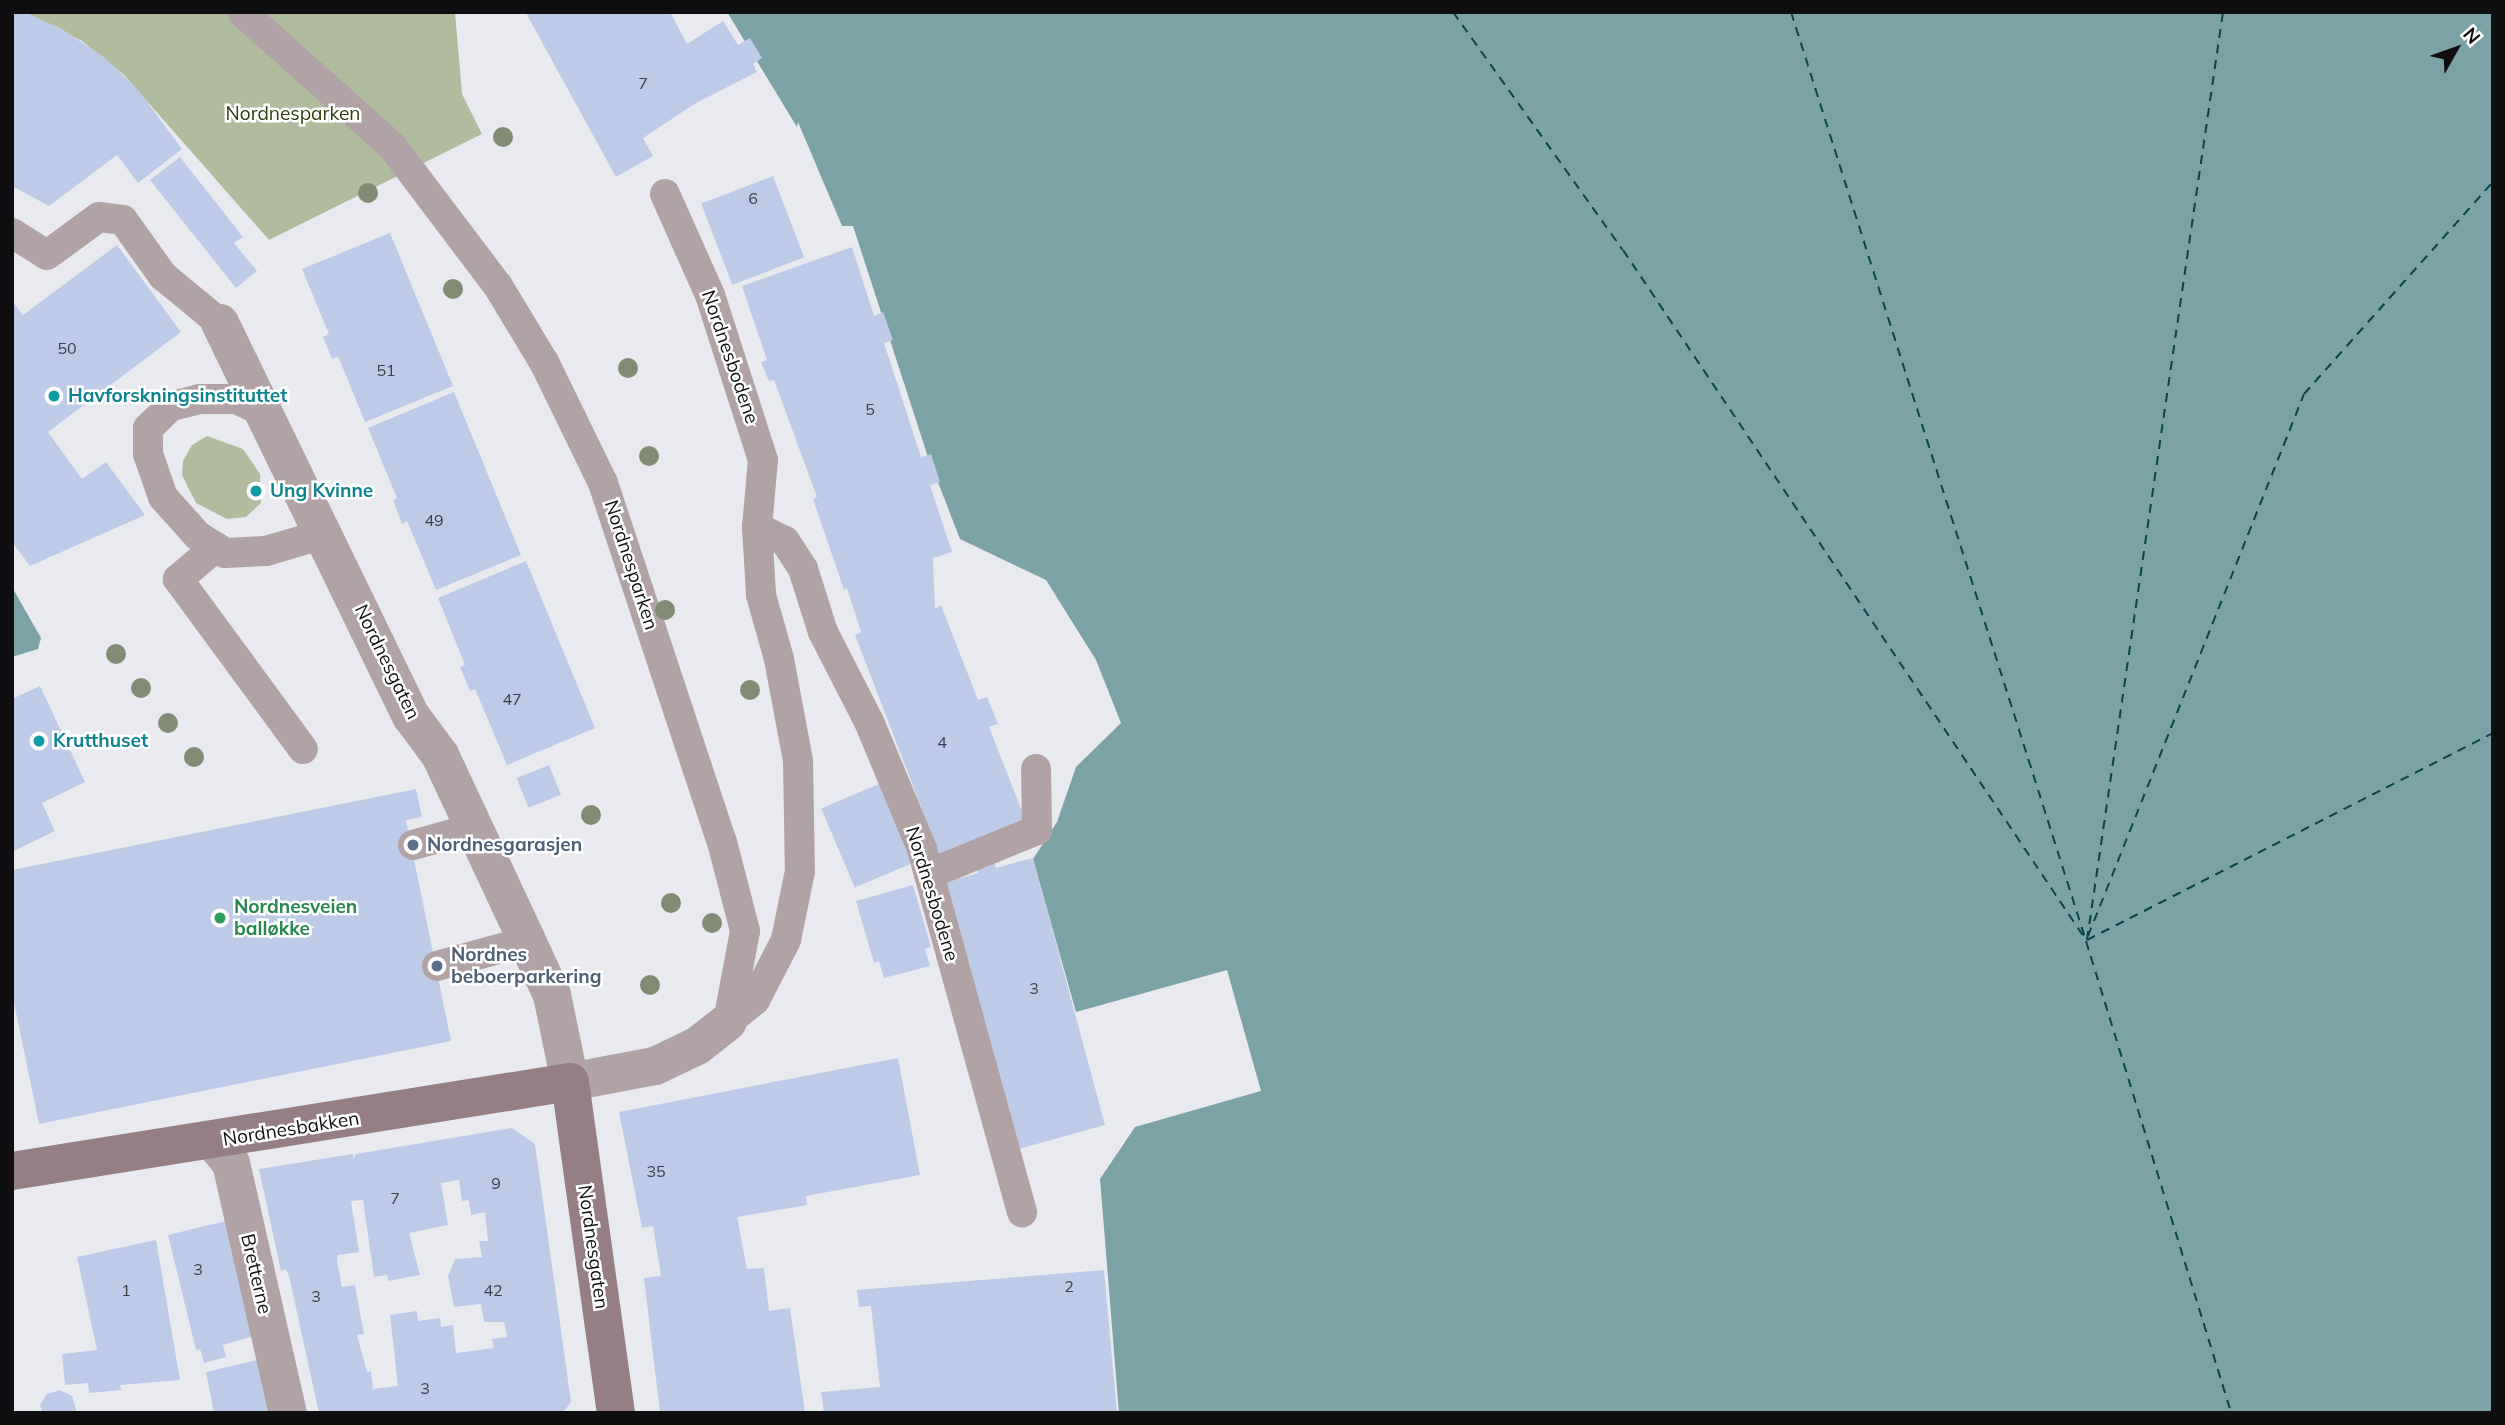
<!DOCTYPE html>
<meta charset="utf-8">
<style>
body{margin:0}
#map{position:relative;width:2505px;height:1425px;overflow:hidden;background:#e8eaf0;font-family:Mulish,sans-serif}
div>[style]{position:absolute}
.green>*{inset:0;background:#b1bc9f}
.water>*{inset:0;background:#7ba2a5}
.ferry>*{height:2px;margin-top:-1px;transform-origin:0;background:repeating-linear-gradient(90deg,#07454a 0 9px,transparent 0 16px)}
.building>*{inset:0;background:#becbe8;transform-origin:0 0}
.service>*{height:30px;margin:-15px;padding:0 15px;transform-origin:15px;border-radius:15px;background:#b1a2a5}
.minor>*{height:38px;margin:-19px;padding:0 19px;transform-origin:19px;border-radius:19px;background:#b1a2a5}
.secondary>*{height:38px;margin:-19px;padding:0 19px;transform-origin:19px;border-radius:19px;background:#957f84}
.trees>*{width:20px;height:20px;margin:-10px;border-radius:50%;background:#828b74}
.dots>*{width:19px;height:19px;translate:-50% -50%;box-sizing:border-box;border:4px solid #fff;border-radius:50%}
span{translate:-50% -50%;white-space:nowrap;text-align:center;line-height:1.15;-webkit-text-stroke:5px #fff;paint-order:stroke}
.number-label{font-size:16px;color:#3b3e47}
.number-label span{-webkit-text-stroke-width:0}
.park-label{font-size:19px;color:#2f3e0e}
.street-label{font-size:19px;color:#0f0f11}
.culture-label{font-size:19px;color:#0d838f;font-weight:700}
.left{translate:0 -50%;text-align:left}
.service-label{font-size:19px;color:#4e5e75;font-weight:700}
.leisure-label{font-size:19px;color:#27864d;font-weight:700}
.frame{position:absolute;inset:0;border:14px solid #0f0f11;pointer-events:none}
.north{position:absolute;left:2421px;top:14px;width:70px;height:70px;-webkit-text-stroke:5px #fff;paint-order:stroke;rotate:50deg;font-size:19px;font-weight:700;line-height:28px;text-align:center;color:#0f0f11}
.north::after{content:'';display:block;margin:auto;width:24px;height:32px;background:#0f0f11;clip-path:polygon(50% 0,100% 100%,50% 72%,0 100%)}
</style>
<div id="map">
<div class="green">
<i style="clip-path:polygon(24px 12px,455px 12px,462px 94px,482px 134px,269px 240px,124px 75px,82px 41px)"></i>
<i style="clip-path:polygon(207px 436px,243px 449px,260px 474px,261px 503px,246px 517px,227px 519px,196px 503px,182px 475px,183px 461px,192px 445px)"></i>
</div>
<div class="water">
<i style="clip-path:polygon(727px 12px,2493px 12px,2493px 1413px,1119px 1413px,1100px 1179px,1135px 1127px,1261px 1091px,1227px 970px,1076px 1012px,1033px 859px,1057px 822px,1076px 767px,1121px 723px,1096px 660px,1046px 580px,960px 539px,927px 454px,853px 226px,842px 226px,798px 122px,797px 127px)"></i>
<i style="clip-path:polygon(12px 587px,41px 638px,38px 649px,12px 657px)"></i>
</div>
<div class="ferry">
<i style="left:1453px;top:12px;width:292px;rotate:54.5deg"></i>
<i style="left:1623px;top:250px;width:827px;rotate:56.14deg"></i>
<i style="left:1791px;top:12px;width:975px;rotate:72.38deg"></i>
<i style="left:2086px;top:941px;width:494px;rotate:72.9deg"></i>
<i style="left:2088px;top:936px;width:583px;rotate:-68.27deg"></i>
<i style="left:2304px;top:394px;width:284px;rotate:-48.3deg"></i>
<i style="left:2087px;top:940px;width:938px;rotate:-81.66deg"></i>
<i style="left:2087px;top:940px;width:456px;rotate:-27deg"></i>
</div>
<div class="building">
<i style="clip-path:polygon(12px 12px,23px 12px,60px 28px,104px 57px,139px 91px,182px 149px,138px 183px,117px 155px,49px 206px,12px 186px)"></i>
<i style="clip-path:polygon(530px 12px,670px 12px,687px 44px,723px 21px,738px 45px,750px 38px,762px 58px,753px 64px,757px 72px,696px 103px,643px 138px,653px 156px,616px 177px,527px 15px)"></i>
<i style="clip-path:polygon(180px 157px,243px 237px,234px 243px,257px 271px,236px 288px,150px 180px)"></i>
<i style="left:773px;top:176px;width:87px;height:77px;rotate:69deg"></i>
<i style="clip-path:polygon(390px 233px,453px 386px,365px 422px,338px 356px,332px 359px,323px 337px,329px 334px,302px 269px)"></i>
<i style="clip-path:polygon(117px 245px,181px 332px,48px 432px,82px 479px,106px 462px,145px 515px,30px 566px,12px 542px,12px 301px,23px 315px)"></i>
<i style="clip-path:polygon(852px 247px,874px 316px,883px 312px,893px 340px,884px 343px,921px 457px,931px 454px,940px 482px,930px 485px,952px 552px,933px 558px,935px 609px,941px 605px,978px 700px,987px 697px,998px 724px,989px 727px,1027px 824px,988px 838px,996px 868px,1033px 858px,1105px 1125px,1015px 1150px,943px 883px,978px 873px,971px 844px,940px 856px,855px 635px,861px 632px,847px 588px,844px 590px,813px 499px,817px 497px,774px 380px,769px 381px,761px 362px,767px 360px,742px 286px)"></i>
<i style="clip-path:polygon(454px 392px,521px 555px,436px 590px,407px 521px,402px 524px,393px 500px,397px 498px,368px 428px)"></i>
<i style="clip-path:polygon(526px 561px,595px 728px,507px 765px,475px 689px,470px 691px,460px 667px,465px 665px,438px 598px)"></i>
<i style="clip-path:polygon(40px 686px,85px 782px,42px 803px,55px 831px,14px 851px,12px 699px)"></i>
<i style="left:549px;top:765px;width:32px;height:35px;rotate:68deg"></i>
<i style="left:881px;top:783px;width:86px;height:65px;rotate:67deg"></i>
<i style="clip-path:polygon(416px 789px,422px 817px,406px 820px,451px 1041px,39px 1124px,12px 993px,12px 870px)"></i>
<i style="clip-path:polygon(913px 885px,931px 947px,925px 949px,930px 966px,884px 978px,879px 961px,874px 963px,856px 901px)"></i>
<i style="clip-path:polygon(898px 1058px,920px 1175px,806px 1196px,807px 1205px,737px 1217px,747px 1269px,764px 1268px,769px 1311px,790px 1308px,805px 1413px,660px 1413px,644px 1278px,661px 1276px,653px 1226px,642px 1228px,619px 1112px)"></i>
<i style="clip-path:polygon(evenodd,512px 1128px,535px 1144px,571px 1402px,563px 1413px,319px 1413px,289px 1276px,286px 1269px,281px 1271px,259px 1169px,353px 1154px,353px 1159px,356px 1154px,512px 1128px,459px 1180px,462px 1201px,469px 1200px,471px 1215px,485px 1212px,488px 1241px,479px 1241px,482px 1257px,455px 1259px,448px 1276px,454px 1307px,481px 1304px,484px 1322px,504px 1322px,507px 1337px,492px 1339px,494px 1348px,456px 1353px,453px 1325px,441px 1327px,440px 1318px,418px 1321px,417px 1311px,390px 1315px,398px 1386px,373px 1389px,371px 1371px,367px 1372px,357px 1335px,364px 1334px,355px 1285px,342px 1287px,337px 1261px,338px 1255px,359px 1252px,351px 1201px,363px 1200px,374px 1277px,387px 1275px,388px 1281px,420px 1275px,409px 1233px,448px 1225px,441px 1183px,459px 1180px)"></i>
<i style="clip-path:polygon(226px 1221px,254px 1336px,223px 1345px,226px 1357px,204px 1363px,200px 1349px,196px 1350px,168px 1235px)"></i>
<i style="clip-path:polygon(156px 1240px,180px 1380px,120px 1385px,121px 1390px,89px 1393px,88px 1383px,65px 1385px,62px 1354px,97px 1350px,77px 1257px)"></i>
<i style="clip-path:polygon(1104px 1270px,1117px 1413px,824px 1413px,821px 1392px,880px 1387px,871px 1306px,859px 1307px,857px 1290px)"></i>
<i style="clip-path:polygon(261px 1359px,272px 1413px,214px 1413px,206px 1372px)"></i>
<i style="clip-path:polygon(60px 1390px,72px 1396px,77px 1413px,43px 1413px,40px 1405px,47px 1394px)"></i>
</div>
<div class="service">
<i style="left:242px;top:12px;width:201px;rotate:41.8deg"></i>
<i style="left:392px;top:146px;width:176px;rotate:52.9deg"></i>
<i style="left:498px;top:286px;width:91px;rotate:58.9deg"></i>
<i style="left:545px;top:364px;width:132px;rotate:64deg"></i>
<i style="left:603px;top:483px;width:378px;rotate:71.7deg"></i>
<i style="left:722px;top:842px;width:92px;rotate:75.5deg"></i>
<i style="left:745px;top:931px;width:93px;rotate:100.6deg"></i>
<i style="left:665px;top:194px;width:111px;rotate:66deg"></i>
<i style="left:710px;top:295px;width:173px;rotate:72.2deg"></i>
<i style="left:763px;top:460px;width:67px;rotate:95.1deg"></i>
<i style="left:757px;top:527px;width:68px;rotate:86.6deg"></i>
<i style="left:761px;top:595px;width:66px;rotate:74.3deg"></i>
<i style="left:779px;top:659px;width:104px;rotate:79.4deg"></i>
<i style="left:798px;top:761px;width:110px;rotate:89deg"></i>
<i style="left:800px;top:871px;width:70px;rotate:101.5deg"></i>
<i style="left:786px;top:940px;width:68px;rotate:117.3deg"></i>
<i style="left:755px;top:1000px;width:35px;rotate:141deg"></i>
<i style="left:12px;top:233px;width:41px;rotate:32.2deg"></i>
<i style="left:47px;top:255px;width:64px;rotate:-36.2deg"></i>
<i style="left:99px;top:217px;width:24px;rotate:7deg"></i>
<i style="left:123px;top:220px;width:69px;rotate:54.5deg"></i>
<i style="left:163px;top:276px;width:74px;rotate:39.5deg"></i>
<i style="left:264px;top:412px;width:31px;rotate:-155deg"></i>
<i style="left:236px;top:399px;width:36px;rotate:180deg"></i>
<i style="left:200px;top:399px;width:30px;rotate:166deg"></i>
<i style="left:171px;top:406px;width:32px;rotate:136deg"></i>
<i style="left:148px;top:428px;width:26px;rotate:90deg"></i>
<i style="left:148px;top:454px;width:46px;rotate:70.8deg"></i>
<i style="left:163px;top:497px;width:52px;rotate:48.1deg"></i>
<i style="left:198px;top:536px;width:32px;rotate:32deg"></i>
<i style="left:225px;top:553px;width:41px;rotate:-2.8deg"></i>
<i style="left:266px;top:551px;width:60px;rotate:-16.3deg"></i>
<i style="left:757px;top:527px;width:31px;rotate:27deg"></i>
<i style="left:785px;top:541px;width:33px;rotate:57deg"></i>
<i style="left:803px;top:569px;width:66px;rotate:72.4deg"></i>
<i style="left:823px;top:632px;width:103px;rotate:62.9deg"></i>
<i style="left:870px;top:724px;width:135px;rotate:67.4deg"></i>
<i style="left:922px;top:849px;width:377px;rotate:74.6deg"></i>
<i style="left:216px;top:547px;width:50px;rotate:139.9deg"></i>
<i style="left:178px;top:579px;width:211px;rotate:53.7deg"></i>
<i style="left:413px;top:845px;width:63px;rotate:-15.6deg"></i>
<i style="left:929px;top:874px;width:117px;rotate:-22.2deg"></i>
<i style="left:1037px;top:830px;width:61px;rotate:-90.9deg"></i>
<i style="left:437px;top:966px;width:93px;rotate:-15.5deg"></i>
</div>
<div class="minor">
<i style="left:220px;top:323px;width:437px;rotate:64.1deg"></i>
<i style="left:411px;top:716px;width:49px;rotate:53.4deg"></i>
<i style="left:440px;top:755px;width:205px;rotate:64.9deg"></i>
<i style="left:527px;top:941px;width:60px;rotate:65.2deg"></i>
<i style="left:552px;top:995px;width:89px;rotate:78.3deg"></i>
<i style="left:570px;top:1082px;width:86px;rotate:-10.7deg"></i>
<i style="left:655px;top:1066px;width:47px;rotate:-25.5deg"></i>
<i style="left:697px;top:1046px;width:39px;rotate:-38deg"></i>
<i style="left:213px;top:1141px;width:28px;rotate:51deg"></i>
<i style="left:231px;top:1163px;width:256px;rotate:77.2deg"></i>
</div>
<div class="secondary">
<i style="left:12px;top:1171px;width:565px;rotate:-9.06deg"></i>
<i style="left:570px;top:1082px;width:334px;rotate:82.1deg"></i>
</div>
<div class="trees">
<i style="left:503px;top:137px"></i>
<i style="left:368px;top:193px"></i>
<i style="left:453px;top:289px"></i>
<i style="left:628px;top:368px"></i>
<i style="left:649px;top:456px"></i>
<i style="left:665px;top:610px"></i>
<i style="left:116px;top:654px"></i>
<i style="left:141px;top:688px"></i>
<i style="left:750px;top:690px"></i>
<i style="left:168px;top:723px"></i>
<i style="left:194px;top:757px"></i>
<i style="left:591px;top:815px"></i>
<i style="left:671px;top:903px"></i>
<i style="left:712px;top:923px"></i>
<i style="left:650px;top:985px"></i>
</div>
<div class="dots">
<i style="left:54px;top:396px;background:#0f9aa8"></i>
<i style="left:256px;top:491px;background:#0f9aa8"></i>
<i style="left:39px;top:741px;background:#0f9aa8"></i>
<i style="left:413px;top:845px;background:#5c6f8a"></i>
<i style="left:220px;top:918px;background:#2e9e5b"></i>
<i style="left:437px;top:966px;background:#5c6f8a"></i>
</div>
<div class="number-label">
<span style="left:643px;top:83px">7</span>
<span style="left:753px;top:198px">6</span>
<span style="left:67px;top:348px">50</span>
<span style="left:386px;top:370px">51</span>
<span style="left:870px;top:409px">5</span>
<span style="left:434px;top:520px">49</span>
<span style="left:512px;top:699px">47</span>
<span style="left:942px;top:742px">4</span>
<span style="left:1034px;top:988px">3</span>
<span style="left:656px;top:1171px">35</span>
<span style="left:496px;top:1183px">9</span>
<span style="left:395px;top:1198px">7</span>
<span style="left:198px;top:1269px">3</span>
<span style="left:1069px;top:1286px">2</span>
<span style="left:126px;top:1290px">1</span>
<span style="left:493px;top:1290px">42</span>
<span style="left:316px;top:1296px">3</span>
<span style="left:425px;top:1388px">3</span>
</div>
<div class="park-label">
<span style="left:293px;top:114px">Nordnesparken</span>
</div>
<div class="street-label">
<span style="left:730px;top:357px;rotate:71deg">Nordnesbodene</span>
<span style="left:631px;top:565px;rotate:72deg">Nordnesparken</span>
<span style="left:387px;top:662px;rotate:64deg">Nordnesgaten</span>
<span style="left:932px;top:894px;rotate:73deg">Nordnesbodene</span>
<span style="left:291px;top:1129px;rotate:-9deg">Nordnesbakken</span>
<span style="left:593px;top:1247px;rotate:82deg">Nordnesgaten</span>
<span style="left:256px;top:1274px;rotate:77deg">Bretterne</span>
</div>
<div class="culture-label">
<span class="left" style="left:68px;top:396px">Havforskningsinstituttet</span>
<span class="left" style="left:270px;top:491px">Ung Kvinne</span>
<span class="left" style="left:53px;top:741px">Krutthuset</span>
</div>
<div class="service-label">
<span class="left" style="left:427px;top:845px">Nordnesgarasjen</span>
<span class="left" style="left:451px;top:966px">Nordnes<br>beboerparkering</span>
</div>
<div class="leisure-label">
<span class="left" style="left:234px;top:918px">Nordnesveien<br>balløkke</span>
</div>
<div class="frame"></div>
<div class="north">N</div>
</div>
